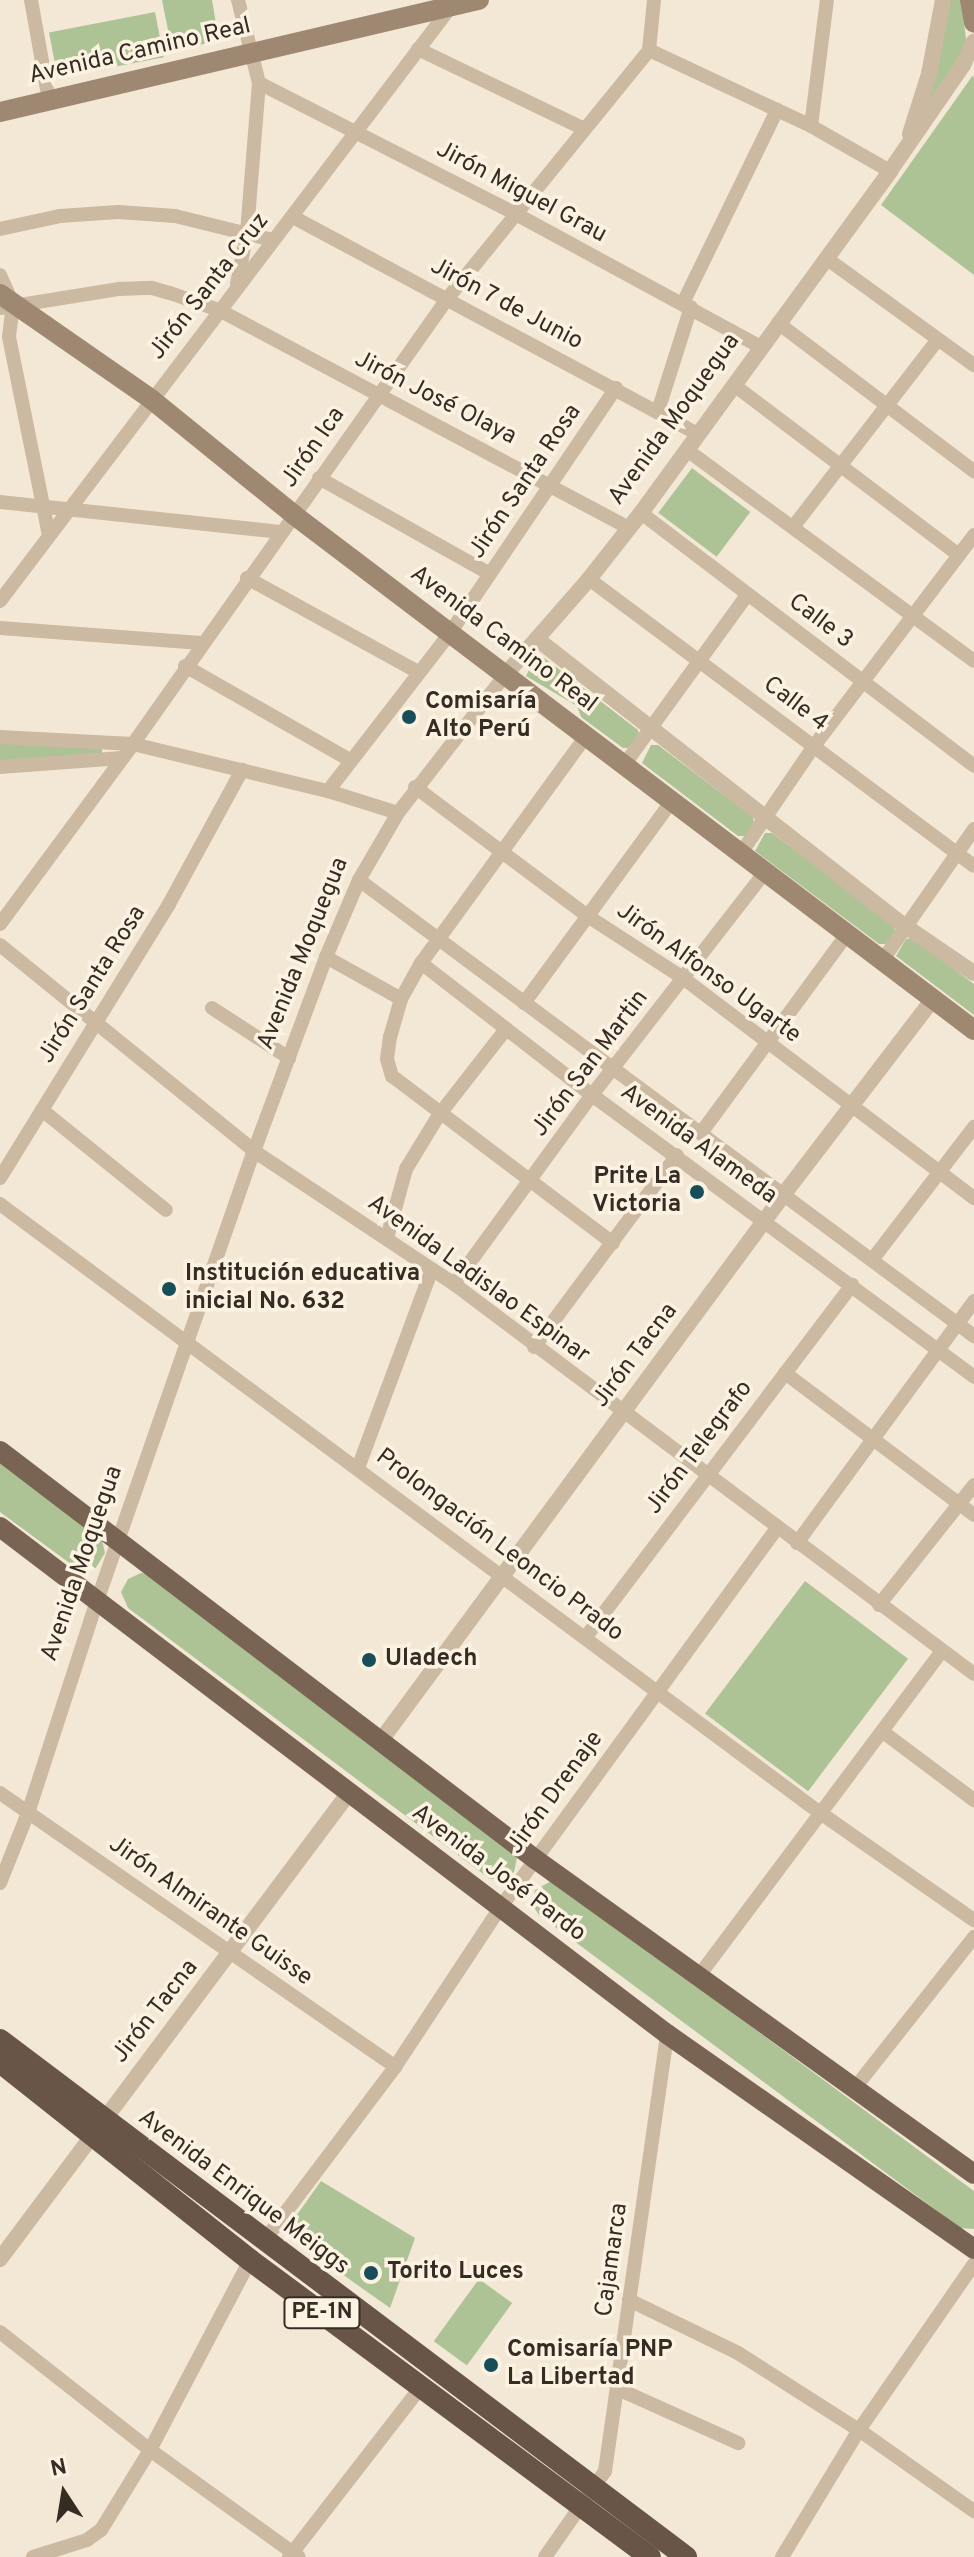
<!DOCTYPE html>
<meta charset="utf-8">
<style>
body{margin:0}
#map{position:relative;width:974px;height:2557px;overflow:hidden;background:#f3e8d6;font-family:Overpass,sans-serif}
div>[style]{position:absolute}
.green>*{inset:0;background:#aec395;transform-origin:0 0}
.minor>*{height:14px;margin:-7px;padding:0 7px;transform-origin:7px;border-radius:7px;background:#ccb9a1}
.tertiary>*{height:16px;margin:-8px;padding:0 8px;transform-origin:8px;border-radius:8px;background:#ccb9a1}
.secondary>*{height:20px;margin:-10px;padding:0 10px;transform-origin:10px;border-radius:10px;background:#9f8872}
.primary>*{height:20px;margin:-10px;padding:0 10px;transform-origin:10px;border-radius:10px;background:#796454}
.trunk>*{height:22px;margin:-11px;padding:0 11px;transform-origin:11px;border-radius:11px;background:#685548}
.dots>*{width:22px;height:22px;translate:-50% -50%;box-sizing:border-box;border:4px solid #fbf2e2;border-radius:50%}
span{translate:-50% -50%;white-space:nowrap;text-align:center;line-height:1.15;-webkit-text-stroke:7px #fbf2e2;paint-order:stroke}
.shield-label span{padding:2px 6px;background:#fbf2e2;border:2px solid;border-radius:6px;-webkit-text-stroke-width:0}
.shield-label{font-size:22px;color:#352c24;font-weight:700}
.street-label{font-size:24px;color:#352c24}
.poi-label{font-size:24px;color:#352c24;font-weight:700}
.left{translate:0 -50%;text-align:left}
.right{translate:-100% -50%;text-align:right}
.north{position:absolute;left:24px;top:2453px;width:80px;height:80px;-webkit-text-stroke:6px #fbf2e2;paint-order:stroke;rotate:348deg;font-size:22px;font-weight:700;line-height:32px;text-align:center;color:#352c24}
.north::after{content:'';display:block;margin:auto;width:28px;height:36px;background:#352c24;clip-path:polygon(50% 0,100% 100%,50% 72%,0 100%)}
</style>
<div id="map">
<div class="green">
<i style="clip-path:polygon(162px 0,212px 0,219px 41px,172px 50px)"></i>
<i style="clip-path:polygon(948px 0,961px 0,967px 46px,926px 106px)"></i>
<i style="left:155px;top:12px;width:46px;height:108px;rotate:79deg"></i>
<i style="clip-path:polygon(973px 75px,974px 79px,974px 275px,881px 205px)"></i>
<i style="left:692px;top:468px;width:73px;height:56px;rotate:37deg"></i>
<i style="clip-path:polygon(543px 657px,638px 730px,639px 736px,630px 748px,623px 748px,581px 717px,577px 706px,526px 676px,535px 658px)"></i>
<i style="clip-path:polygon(0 741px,100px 746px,102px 750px,102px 753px,0 763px)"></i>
<i style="clip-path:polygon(651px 745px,658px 745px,753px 817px,754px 823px,745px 836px,738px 836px,642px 763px)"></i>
<i style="clip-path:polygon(765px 833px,772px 833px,894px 925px,895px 932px,886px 944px,879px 944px,755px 851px)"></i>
<i style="clip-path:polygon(913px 938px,974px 984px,974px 1015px,896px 956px,906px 939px)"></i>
<i style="clip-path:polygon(0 1463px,102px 1540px,105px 1553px,95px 1569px,79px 1570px,0 1512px)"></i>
<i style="clip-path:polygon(141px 1573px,147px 1574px,518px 1853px,514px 1872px,504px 1879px,490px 1879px,128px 1608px,121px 1592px,128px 1579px)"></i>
<i style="left:805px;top:1581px;width:129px;height:166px;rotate:37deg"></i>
<i style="clip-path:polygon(553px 1880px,974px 2191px,974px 2229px,960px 2228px,539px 1915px,532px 1904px,535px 1890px)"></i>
<i style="clip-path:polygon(321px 2181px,415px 2238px,390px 2308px,284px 2233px)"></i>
<i style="left:479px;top:2279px;width:41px;height:77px;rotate:36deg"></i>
</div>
<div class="minor">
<i style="left:31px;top:0;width:102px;rotate:79.8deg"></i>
<i style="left:418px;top:49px;width:182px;rotate:25.7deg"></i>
<i style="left:649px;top:50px;width:179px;rotate:25.1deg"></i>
<i style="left:811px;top:126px;width:91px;rotate:29.7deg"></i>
<i style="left:259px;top:83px;width:286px;rotate:27deg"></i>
<i style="left:514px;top:213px;width:281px;rotate:28.5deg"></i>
<i style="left:811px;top:126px;width:127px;rotate:-82.8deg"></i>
<i style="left:293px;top:217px;width:459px;rotate:28.2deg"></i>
<i style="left:0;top:229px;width:61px;rotate:-12.2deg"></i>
<i style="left:60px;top:216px;width:58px;rotate:-3.9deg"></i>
<i style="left:118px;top:212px;width:57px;rotate:4deg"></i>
<i style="left:175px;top:216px;width:101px;rotate:13.8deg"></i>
<i style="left:826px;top:258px;width:183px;rotate:35.9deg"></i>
<i style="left:0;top:275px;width:32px;rotate:66deg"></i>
<i style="left:13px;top:304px;width:33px;rotate:97deg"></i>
<i style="left:9px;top:337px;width:202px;rotate:78.6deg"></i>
<i style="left:237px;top:284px;width:53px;rotate:-79.1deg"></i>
<i style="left:247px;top:232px;width:149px;rotate:-85.4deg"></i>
<i style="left:259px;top:83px;width:86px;rotate:-104.2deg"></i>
<i style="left:683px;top:303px;width:215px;rotate:-64deg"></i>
<i style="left:0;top:308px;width:121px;rotate:-9.1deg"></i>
<i style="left:119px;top:289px;width:33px;rotate:-2deg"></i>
<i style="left:152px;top:288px;width:19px;rotate:16deg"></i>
<i style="left:170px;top:293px;width:52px;rotate:19.1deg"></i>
<i style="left:219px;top:310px;width:464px;rotate:28deg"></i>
<i style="left:778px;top:323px;width:246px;rotate:37.1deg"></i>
<i style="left:734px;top:385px;width:282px;rotate:37.1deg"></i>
<i style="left:658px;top:411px;width:109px;rotate:-72.4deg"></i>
<i style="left:687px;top:450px;width:356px;rotate:36.3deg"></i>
<i style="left:319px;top:478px;width:196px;rotate:29.3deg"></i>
<i style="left:0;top:502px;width:281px;rotate:6.1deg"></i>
<i style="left:641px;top:513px;width:418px;rotate:37.2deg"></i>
<i style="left:793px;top:527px;width:235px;rotate:-52.3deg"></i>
<i style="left:247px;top:578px;width:195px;rotate:28.8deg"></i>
<i style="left:589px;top:579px;width:480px;rotate:36.7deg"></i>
<i style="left:0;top:601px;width:749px;rotate:-52.81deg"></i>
<i style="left:0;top:628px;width:201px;rotate:4.3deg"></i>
<i style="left:185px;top:666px;width:190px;rotate:29.7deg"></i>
<i style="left:586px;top:736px;width:281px;rotate:126deg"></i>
<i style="left:421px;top:963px;width:216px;rotate:37.7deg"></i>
<i style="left:592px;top:1095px;width:475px;rotate:36.4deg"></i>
<i style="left:0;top:737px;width:133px;rotate:3deg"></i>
<i style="left:133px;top:744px;width:201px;rotate:13.6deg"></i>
<i style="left:328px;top:791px;width:73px;rotate:17.4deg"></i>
<i style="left:624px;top:765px;width:210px;rotate:-54.1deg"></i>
<i style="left:0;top:767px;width:122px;rotate:-4.2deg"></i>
<i style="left:415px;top:787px;width:214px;rotate:36.8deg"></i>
<i style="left:586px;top:915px;width:116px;rotate:33deg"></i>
<i style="left:683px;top:978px;width:365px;rotate:37.1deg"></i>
<i style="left:328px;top:791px;width:200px;rotate:-52.3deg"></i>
<i style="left:450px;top:633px;width:296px;rotate:-55.9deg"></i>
<i style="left:741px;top:853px;width:130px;rotate:-55.7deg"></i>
<i style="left:814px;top:746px;width:265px;rotate:-52.8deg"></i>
<i style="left:359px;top:880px;width:766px;rotate:36.56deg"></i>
<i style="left:0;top:924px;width:224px;rotate:-53.5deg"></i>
<i style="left:133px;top:744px;width:545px;rotate:-54.79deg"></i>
<i style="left:447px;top:299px;width:321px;rotate:-50.9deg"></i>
<i style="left:649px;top:50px;width:50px;rotate:-84.3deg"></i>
<i style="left:0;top:945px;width:327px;rotate:39deg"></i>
<i style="left:254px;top:1151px;width:240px;rotate:33.6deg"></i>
<i style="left:454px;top:1284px;width:650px;rotate:36.87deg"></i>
<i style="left:326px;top:957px;width:86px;rotate:29.2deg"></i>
<i style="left:882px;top:961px;width:161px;rotate:-55.1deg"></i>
<i style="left:421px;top:963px;width:41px;rotate:119.1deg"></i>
<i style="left:401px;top:999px;width:40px;rotate:106deg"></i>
<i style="left:390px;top:1037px;width:22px;rotate:98deg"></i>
<i style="left:387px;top:1059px;width:18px;rotate:74deg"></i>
<i style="left:392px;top:1076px;width:277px;rotate:37.1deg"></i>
<i style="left:524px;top:1003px;width:250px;rotate:-53.8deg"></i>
<i style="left:212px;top:1008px;width:92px;rotate:33deg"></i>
<i style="left:42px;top:1110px;width:159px;rotate:38.9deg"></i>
<i style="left:701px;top:1133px;width:247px;rotate:-53.7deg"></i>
<i style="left:0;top:1178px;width:322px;rotate:-58.3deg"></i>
<i style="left:169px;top:904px;width:153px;rotate:-61.4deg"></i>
<i style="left:0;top:1204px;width:1020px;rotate:36.59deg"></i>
<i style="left:819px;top:1812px;width:189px;rotate:34.9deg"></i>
<i style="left:387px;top:1238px;width:72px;rotate:-74.6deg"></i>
<i style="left:406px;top:1169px;width:63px;rotate:-58.6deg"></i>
<i style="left:439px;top:1115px;width:109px;rotate:-52.1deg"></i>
<i style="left:872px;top:1260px;width:168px;rotate:-52.5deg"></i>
<i style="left:454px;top:1284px;width:234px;rotate:-53.9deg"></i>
<i style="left:592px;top:1095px;width:282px;rotate:-52.2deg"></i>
<i style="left:534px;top:1347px;width:239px;rotate:-53.3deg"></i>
<i style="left:785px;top:1373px;width:236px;rotate:36.9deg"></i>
<i style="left:358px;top:1468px;width:212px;rotate:-69.6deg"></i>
<i style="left:797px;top:1543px;width:300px;rotate:-53.8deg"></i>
<i style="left:879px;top:1605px;width:153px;rotate:-51.6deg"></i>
<i style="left:585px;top:1638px;width:443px;rotate:-52.9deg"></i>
<i style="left:883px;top:1732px;width:114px;rotate:36.8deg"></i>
<i style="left:0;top:1793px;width:481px;rotate:34.7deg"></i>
<i style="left:0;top:1883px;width:75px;rotate:-68.2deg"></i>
<i style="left:28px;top:1813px;width:223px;rotate:-72deg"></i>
<i style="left:97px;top:1601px;width:477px;rotate:-70.8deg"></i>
<i style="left:254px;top:1151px;width:207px;rotate:-69.6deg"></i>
<i style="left:326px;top:957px;width:84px;rotate:-66.8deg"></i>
<i style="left:359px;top:880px;width:78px;rotate:-59.8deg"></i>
<i style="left:398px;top:813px;width:175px;rotate:-52.2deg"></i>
<i style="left:698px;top:1977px;width:407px;rotate:-53.2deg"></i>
<i style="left:854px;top:2089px;width:194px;rotate:-51.7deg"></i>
<i style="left:264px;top:2241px;width:218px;rotate:-53deg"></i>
<i style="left:395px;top:2067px;width:191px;rotate:-56.6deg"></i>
<i style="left:500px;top:1908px;width:469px;rotate:-53.9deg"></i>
<i style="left:629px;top:2300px;width:121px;rotate:25.9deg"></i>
<i style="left:738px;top:2353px;width:143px;rotate:32.5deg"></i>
<i style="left:859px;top:2430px;width:141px;rotate:35.2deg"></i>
<i style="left:0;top:2332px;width:191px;rotate:38.2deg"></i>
<i style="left:150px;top:2450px;width:183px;rotate:35.7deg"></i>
<i style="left:618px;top:2389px;width:132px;rotate:24.2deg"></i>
<i style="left:33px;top:2557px;width:57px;rotate:-17.5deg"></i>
<i style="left:87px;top:2540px;width:17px;rotate:-36deg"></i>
<i style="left:101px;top:2530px;width:94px;rotate:-58.5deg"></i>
<i style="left:150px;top:2450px;width:215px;rotate:-62.2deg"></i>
<i style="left:289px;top:2557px;width:215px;rotate:-52.2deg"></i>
<i style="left:545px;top:2557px;width:105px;rotate:-55.1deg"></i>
<i style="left:605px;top:2471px;width:441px;rotate:-81.9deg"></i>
<i style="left:782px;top:2557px;width:149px;rotate:-58.8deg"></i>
<i style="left:859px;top:2430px;width:202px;rotate:-55.3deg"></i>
</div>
<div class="tertiary">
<i style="left:910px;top:134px;width:63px;rotate:-72.4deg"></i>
<i style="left:929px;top:74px;width:75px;rotate:-79.3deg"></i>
<i style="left:537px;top:639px;width:467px;rotate:38deg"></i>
<i style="left:905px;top:926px;width:83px;rotate:34.3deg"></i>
<i style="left:505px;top:675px;width:128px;rotate:-48.8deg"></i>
<i style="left:589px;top:579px;width:84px;rotate:-51.8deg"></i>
<i style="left:641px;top:513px;width:423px;rotate:-53.9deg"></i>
<i style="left:890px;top:171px;width:129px;rotate:-55.4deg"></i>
<i style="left:963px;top:65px;width:26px;rotate:-65deg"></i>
<i style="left:379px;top:1743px;width:682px;rotate:-53.58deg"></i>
<i style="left:784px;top:1194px;width:245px;rotate:-52.6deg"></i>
<i style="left:0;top:2259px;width:581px;rotate:-53.19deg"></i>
</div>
<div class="secondary">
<i style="left:970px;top:0;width:23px;rotate:80deg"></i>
<i style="left:0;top:112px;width:492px;rotate:-13.2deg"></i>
<i style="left:0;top:294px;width:184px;rotate:34.8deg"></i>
<i style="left:151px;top:399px;width:184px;rotate:39deg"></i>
<i style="left:294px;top:515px;width:853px;rotate:37.14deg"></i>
</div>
<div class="primary">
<i style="left:0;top:1451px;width:673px;rotate:37.33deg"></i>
<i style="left:535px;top:1859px;width:540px;rotate:35.66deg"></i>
<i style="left:0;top:1527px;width:838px;rotate:37.24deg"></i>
<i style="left:667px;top:2034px;width:375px;rotate:35deg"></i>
</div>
<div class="trunk">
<i style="left:0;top:2040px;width:859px;rotate:37deg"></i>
<i style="left:0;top:2062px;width:319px;rotate:38.4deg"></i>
<i style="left:250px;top:2260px;width:498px;rotate:36.6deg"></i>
</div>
<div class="dots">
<i style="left:409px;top:717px;background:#174e5a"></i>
<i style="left:697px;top:1192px;background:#174e5a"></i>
<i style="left:169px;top:1289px;background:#174e5a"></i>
<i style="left:369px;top:1660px;background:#174e5a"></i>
<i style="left:371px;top:2273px;background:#174e5a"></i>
<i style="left:491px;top:2365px;background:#174e5a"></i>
</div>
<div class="shield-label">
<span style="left:322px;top:2313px">PE-1N</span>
</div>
<div class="street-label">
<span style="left:140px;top:52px;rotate:-13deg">Avenida Camino Real</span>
<span style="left:521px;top:193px;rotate:28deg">Jirón Miguel Grau</span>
<span style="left:210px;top:287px;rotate:-52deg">Jirón Santa Cruz</span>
<span style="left:506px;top:305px;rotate:28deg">Jirón 7 de Junio</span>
<span style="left:435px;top:399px;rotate:27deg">Jirón José Olaya</span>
<span style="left:675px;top:420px;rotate:-54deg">Avenida Moquegua</span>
<span style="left:314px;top:448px;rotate:-55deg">Jirón Ica</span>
<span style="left:526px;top:482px;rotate:-56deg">Jirón Santa Rosa</span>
<span style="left:820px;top:622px;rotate:37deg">Calle 3</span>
<span style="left:503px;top:640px;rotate:37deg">Avenida Camino Real</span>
<span style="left:795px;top:705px;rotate:37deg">Calle 4</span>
<span style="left:304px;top:954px;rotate:-68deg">Avenida Moquegua</span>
<span style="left:708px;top:974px;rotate:36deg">Jirón Alfonso Ugarte</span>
<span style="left:93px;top:985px;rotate:-58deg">Jirón Santa Rosa</span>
<span style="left:591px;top:1064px;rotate:-53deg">Jirón San Martin</span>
<span style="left:698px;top:1145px;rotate:36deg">Avenida Alameda</span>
<span style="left:478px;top:1280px;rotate:36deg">Avenida Ladislao Espinar</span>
<span style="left:636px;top:1356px;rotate:-53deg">Jirón Tacna</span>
<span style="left:700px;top:1448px;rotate:-53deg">Jirón Telegrafo</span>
<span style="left:499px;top:1546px;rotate:37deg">Prolongación Leoncio Prado</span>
<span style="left:83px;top:1564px;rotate:-71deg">Avenida Moquegua</span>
<span style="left:556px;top:1793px;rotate:-54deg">Jirón Drenaje</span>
<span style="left:498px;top:1874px;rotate:37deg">Avenida José Pardo</span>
<span style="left:210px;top:1912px;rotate:35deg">Jirón Almirante Guisse</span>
<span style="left:156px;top:2012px;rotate:-52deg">Jirón Tacna</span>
<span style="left:243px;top:2193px;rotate:37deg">Avenida Enrique Meiggs</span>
<span style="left:613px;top:2260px;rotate:-82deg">Cajamarca</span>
</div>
<div class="poi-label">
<span class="left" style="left:425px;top:717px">Comisaría<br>Alto Perú</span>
<span class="right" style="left:681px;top:1192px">Prite La<br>Victoria</span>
<span class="left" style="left:185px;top:1289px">Institución educativa<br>inicial No. 632</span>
<span class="left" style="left:385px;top:1660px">Uladech</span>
<span class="left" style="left:387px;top:2273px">Torito Luces</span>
<span class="left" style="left:507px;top:2365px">Comisaría PNP<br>La Libertad</span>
</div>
<div class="north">N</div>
</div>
